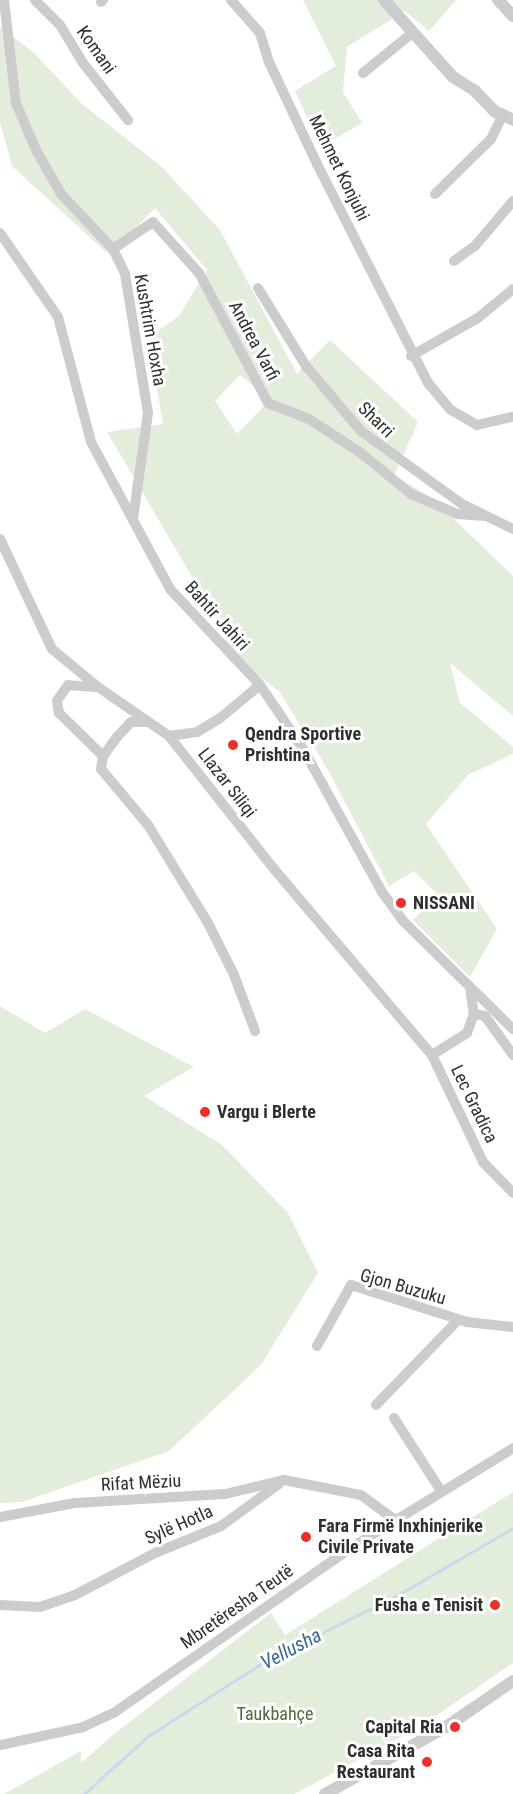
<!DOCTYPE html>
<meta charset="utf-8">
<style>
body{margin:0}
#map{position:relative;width:513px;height:1794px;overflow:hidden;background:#fff;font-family:"Roboto Condensed",sans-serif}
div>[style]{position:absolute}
.green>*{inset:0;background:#e3eddc}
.stream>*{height:3px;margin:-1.5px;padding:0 1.5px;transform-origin:1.5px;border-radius:1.5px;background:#c8dbed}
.minor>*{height:10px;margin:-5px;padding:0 5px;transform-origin:5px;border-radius:5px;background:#ccc}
.tertiary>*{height:12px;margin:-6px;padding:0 6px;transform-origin:6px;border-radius:6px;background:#ccc}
.dots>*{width:16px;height:16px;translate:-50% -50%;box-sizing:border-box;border:3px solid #fff;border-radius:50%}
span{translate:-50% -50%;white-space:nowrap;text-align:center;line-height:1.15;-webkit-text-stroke:6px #fff;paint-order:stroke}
.street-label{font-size:18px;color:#2f2f2f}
.poi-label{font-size:18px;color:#2f2f2f;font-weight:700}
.left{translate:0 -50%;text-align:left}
.right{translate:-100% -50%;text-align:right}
.park-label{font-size:18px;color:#4d6c3a}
.water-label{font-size:20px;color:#396894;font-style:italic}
</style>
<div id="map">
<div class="green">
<i style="clip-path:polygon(303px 0,456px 0,429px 31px,405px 11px,347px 47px,343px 92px,362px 123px,321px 147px,295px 91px,336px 66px)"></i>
<i style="clip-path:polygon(evenodd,0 27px,33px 52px,82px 104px,161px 166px,220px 230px,297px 374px,330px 340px,418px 422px,394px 475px,432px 498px,513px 576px,513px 716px,450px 663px,460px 703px,513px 747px,513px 754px,468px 775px,426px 824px,497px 929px,470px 977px,413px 920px,438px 895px,414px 871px,389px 886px,328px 770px,279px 691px,225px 651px,225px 633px,107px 432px,163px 424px,148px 338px,179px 316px,207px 270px,155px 208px,109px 255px,12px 166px,0 122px,0 27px,240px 375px,270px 400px,237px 434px,215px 401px,240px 375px)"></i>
<i style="clip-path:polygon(0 1006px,45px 1033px,85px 1009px,194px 1067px,144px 1096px,222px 1145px,288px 1213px,318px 1273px,261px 1365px,169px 1451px,22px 1502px,0 1503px)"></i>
<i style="clip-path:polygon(513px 1492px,513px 1663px,418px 1728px,294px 1794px,4px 1794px,81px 1751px,81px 1763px,114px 1734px,271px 1613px,285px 1635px)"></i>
</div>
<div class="stream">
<i style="left:84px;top:1794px;width:86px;rotate:-42.2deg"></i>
<i style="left:148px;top:1736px;width:141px;rotate:-32.6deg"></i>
<i style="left:267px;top:1660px;width:144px;rotate:-26.4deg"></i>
<i style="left:396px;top:1596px;width:135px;rotate:-30.2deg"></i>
</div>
<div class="minor">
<i style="left:4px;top:0;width:104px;rotate:83.4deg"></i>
<i style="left:16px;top:103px;width:51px;rotate:66.9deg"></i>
<i style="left:36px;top:150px;width:51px;rotate:60.4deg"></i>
<i style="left:61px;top:194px;width:76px;rotate:46.6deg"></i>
<i style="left:113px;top:249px;width:28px;rotate:64deg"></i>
<i style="left:125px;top:274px;width:141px;rotate:80.6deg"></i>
<i style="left:148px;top:413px;width:106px;rotate:98.1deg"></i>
<i style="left:35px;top:0;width:35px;rotate:45deg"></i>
<i style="left:60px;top:25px;width:44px;rotate:58.8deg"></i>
<i style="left:83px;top:63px;width:73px;rotate:51.7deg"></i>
<i style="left:231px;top:0;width:44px;rotate:48.7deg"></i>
<i style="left:260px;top:33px;width:30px;rotate:73deg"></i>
<i style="left:269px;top:62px;width:113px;rotate:64.8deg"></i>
<i style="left:317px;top:164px;width:246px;rotate:63.1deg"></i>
<i style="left:428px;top:383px;width:35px;rotate:50deg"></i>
<i style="left:451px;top:410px;width:30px;rotate:30deg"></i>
<i style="left:477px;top:425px;width:37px;rotate:-13deg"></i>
<i style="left:101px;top:2px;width:3px;rotate:-45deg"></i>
<i style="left:363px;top:73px;width:62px;rotate:-39.1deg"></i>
<i style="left:435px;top:194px;width:78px;rotate:-44.5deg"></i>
<i style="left:491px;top:139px;width:28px;rotate:-64deg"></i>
<i style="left:0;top:233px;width:102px;rotate:55.4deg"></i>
<i style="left:58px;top:317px;width:129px;rotate:75.2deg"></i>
<i style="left:91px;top:442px;width:167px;rotate:61.7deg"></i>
<i style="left:170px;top:589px;width:132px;rotate:46.8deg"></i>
<i style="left:260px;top:685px;width:75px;rotate:55.9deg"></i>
<i style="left:302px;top:747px;width:166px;rotate:61.1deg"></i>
<i style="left:382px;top:892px;width:34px;rotate:54deg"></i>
<i style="left:402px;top:920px;width:156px;rotate:44.5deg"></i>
<i style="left:113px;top:249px;width:48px;rotate:-34deg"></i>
<i style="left:153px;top:222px;width:69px;rotate:48deg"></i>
<i style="left:199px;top:273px;width:147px;rotate:62deg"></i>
<i style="left:268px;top:403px;width:44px;rotate:21.3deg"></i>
<i style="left:309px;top:419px;width:62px;rotate:33.2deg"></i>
<i style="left:361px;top:453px;width:65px;rotate:39.4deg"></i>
<i style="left:411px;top:494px;width:50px;rotate:23.5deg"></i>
<i style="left:457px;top:514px;width:28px;rotate:4deg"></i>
<i style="left:454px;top:261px;width:26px;rotate:-36deg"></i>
<i style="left:475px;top:246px;width:59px;rotate:-49.8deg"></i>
<i style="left:258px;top:288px;width:92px;rotate:58.4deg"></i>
<i style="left:306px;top:366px;width:85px;rotate:49.8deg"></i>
<i style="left:361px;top:431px;width:125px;rotate:35.9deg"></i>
<i style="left:462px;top:504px;width:57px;rotate:26.1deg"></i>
<i style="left:411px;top:356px;width:77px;rotate:-29.6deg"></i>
<i style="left:478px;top:318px;width:45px;rotate:-39.6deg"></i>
<i style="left:0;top:539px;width:122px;rotate:64.7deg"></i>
<i style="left:52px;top:649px;width:60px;rotate:39.6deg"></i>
<i style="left:98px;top:687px;width:86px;rotate:34.6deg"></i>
<i style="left:169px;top:736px;width:169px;rotate:51.7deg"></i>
<i style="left:274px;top:869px;width:244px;rotate:49.7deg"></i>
<i style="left:432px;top:1055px;width:119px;rotate:64.5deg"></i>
<i style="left:483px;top:1162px;width:43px;rotate:45.9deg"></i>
<i style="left:95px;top:687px;width:27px;rotate:-176deg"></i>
<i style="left:68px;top:685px;width:19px;rotate:125deg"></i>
<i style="left:57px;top:701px;width:12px;rotate:81deg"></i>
<i style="left:59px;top:713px;width:62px;rotate:44.3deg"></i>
<i style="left:146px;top:722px;width:15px;rotate:180deg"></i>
<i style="left:131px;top:722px;width:21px;rotate:133deg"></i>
<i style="left:117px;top:737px;width:24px;rotate:126deg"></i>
<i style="left:103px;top:756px;width:13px;rotate:99deg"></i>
<i style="left:101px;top:769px;width:73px;rotate:50deg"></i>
<i style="left:148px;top:825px;width:115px;rotate:58.5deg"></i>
<i style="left:208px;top:923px;width:58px;rotate:63.4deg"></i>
<i style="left:234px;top:975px;width:60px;rotate:69.4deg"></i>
<i style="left:169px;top:736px;width:28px;rotate:-8deg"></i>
<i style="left:197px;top:732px;width:26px;rotate:-31deg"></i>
<i style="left:219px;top:719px;width:53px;rotate:-39.7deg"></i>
<i style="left:470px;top:987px;width:27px;rotate:82deg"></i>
<i style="left:474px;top:1014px;width:11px;rotate:10deg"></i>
<i style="left:485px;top:1016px;width:48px;rotate:54.3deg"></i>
<i style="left:432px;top:1055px;width:41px;rotate:-32.2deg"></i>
<i style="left:467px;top:1033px;width:20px;rotate:-70deg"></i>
<i style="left:317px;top:1346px;width:70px;rotate:-60.9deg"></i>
<i style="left:351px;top:1285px;width:122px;rotate:17.7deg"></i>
<i style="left:467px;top:1322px;width:46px;rotate:6.2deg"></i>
<i style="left:376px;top:1405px;width:118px;rotate:-46deg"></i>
<i style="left:394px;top:1418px;width:87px;rotate:57.2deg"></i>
<i style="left:0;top:1517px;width:76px;rotate:-10.6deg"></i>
<i style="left:75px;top:1503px;width:150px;rotate:-3.4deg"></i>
<i style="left:225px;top:1494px;width:61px;rotate:-13.3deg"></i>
<i style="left:284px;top:1480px;width:78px;rotate:11deg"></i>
<i style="left:361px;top:1495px;width:42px;rotate:36.3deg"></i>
<i style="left:0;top:1605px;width:40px;rotate:2.9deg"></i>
<i style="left:40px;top:1607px;width:37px;rotate:-19deg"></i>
<i style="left:75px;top:1595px;width:90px;rotate:-27.7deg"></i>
<i style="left:155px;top:1553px;width:71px;rotate:-22.2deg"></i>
<i style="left:221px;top:1526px;width:72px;rotate:-35.9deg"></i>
<i style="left:0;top:1745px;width:85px;rotate:-12.2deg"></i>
<i style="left:83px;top:1727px;width:35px;rotate:-25deg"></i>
<i style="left:115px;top:1712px;width:291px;rotate:-34.8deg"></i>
<i style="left:354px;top:1546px;width:187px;rotate:-31.6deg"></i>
</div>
<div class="tertiary">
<i style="left:384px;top:0;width:103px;rotate:48.1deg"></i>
<i style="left:453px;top:77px;width:26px;rotate:32deg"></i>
<i style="left:475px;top:91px;width:28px;rotate:46deg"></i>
<i style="left:494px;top:111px;width:21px;rotate:25deg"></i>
<i style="left:498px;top:0;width:22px;rotate:47deg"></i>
<i style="left:325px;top:1794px;width:138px;rotate:-29deg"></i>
<i style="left:446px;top:1727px;width:81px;rotate:-34.5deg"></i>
</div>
<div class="dots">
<i style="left:233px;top:745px;background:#ec2f2b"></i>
<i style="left:401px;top:903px;background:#ec2f2b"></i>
<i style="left:205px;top:1112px;background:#ec2f2b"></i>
<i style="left:306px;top:1537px;background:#ec2f2b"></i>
<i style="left:495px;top:1605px;background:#ec2f2b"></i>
<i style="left:455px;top:1727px;background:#ec2f2b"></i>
<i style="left:427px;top:1762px;background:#ec2f2b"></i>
</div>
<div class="street-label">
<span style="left:96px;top:50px;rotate:55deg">Komani</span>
<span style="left:339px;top:168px;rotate:64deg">Mehmet Konjuhi</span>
<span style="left:150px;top:330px;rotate:80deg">Kushtrim Hoxha</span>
<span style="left:254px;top:341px;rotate:62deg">Andrea Varfi</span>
<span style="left:376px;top:420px;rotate:44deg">Sharri</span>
<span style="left:217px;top:616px;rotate:48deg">Bahtir Jahiri</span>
<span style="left:227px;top:783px;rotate:52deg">Llazar Siliqi</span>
<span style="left:474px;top:1104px;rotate:64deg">Lec Gradica</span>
<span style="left:403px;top:1287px;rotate:16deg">Gjon Buzuku</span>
<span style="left:141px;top:1483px;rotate:-3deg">Rifat Mëziu</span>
<span style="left:179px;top:1525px;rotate:-24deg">Sylë Hotla</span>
<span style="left:237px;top:1607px;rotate:-35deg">Mbretëresha Teutë</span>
</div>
<div class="poi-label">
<span class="left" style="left:245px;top:745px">Qendra Sportive<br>Prishtina</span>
<span class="left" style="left:413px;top:903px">NISSANI</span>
<span class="left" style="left:217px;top:1112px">Vargu i Blerte</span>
<span class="left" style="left:318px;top:1537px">Fara Firmë Inxhinjerike<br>Civile Private</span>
<span class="right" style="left:483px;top:1605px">Fusha e Tenisit</span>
<span class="right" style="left:443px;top:1727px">Capital Ria</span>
<span class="right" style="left:415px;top:1762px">Casa Rita<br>Restaurant</span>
</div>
<div class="park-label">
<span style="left:275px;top:1714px">Taukbahçe</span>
</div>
<div class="water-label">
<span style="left:291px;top:1649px;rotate:-28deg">Vellusha</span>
</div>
</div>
